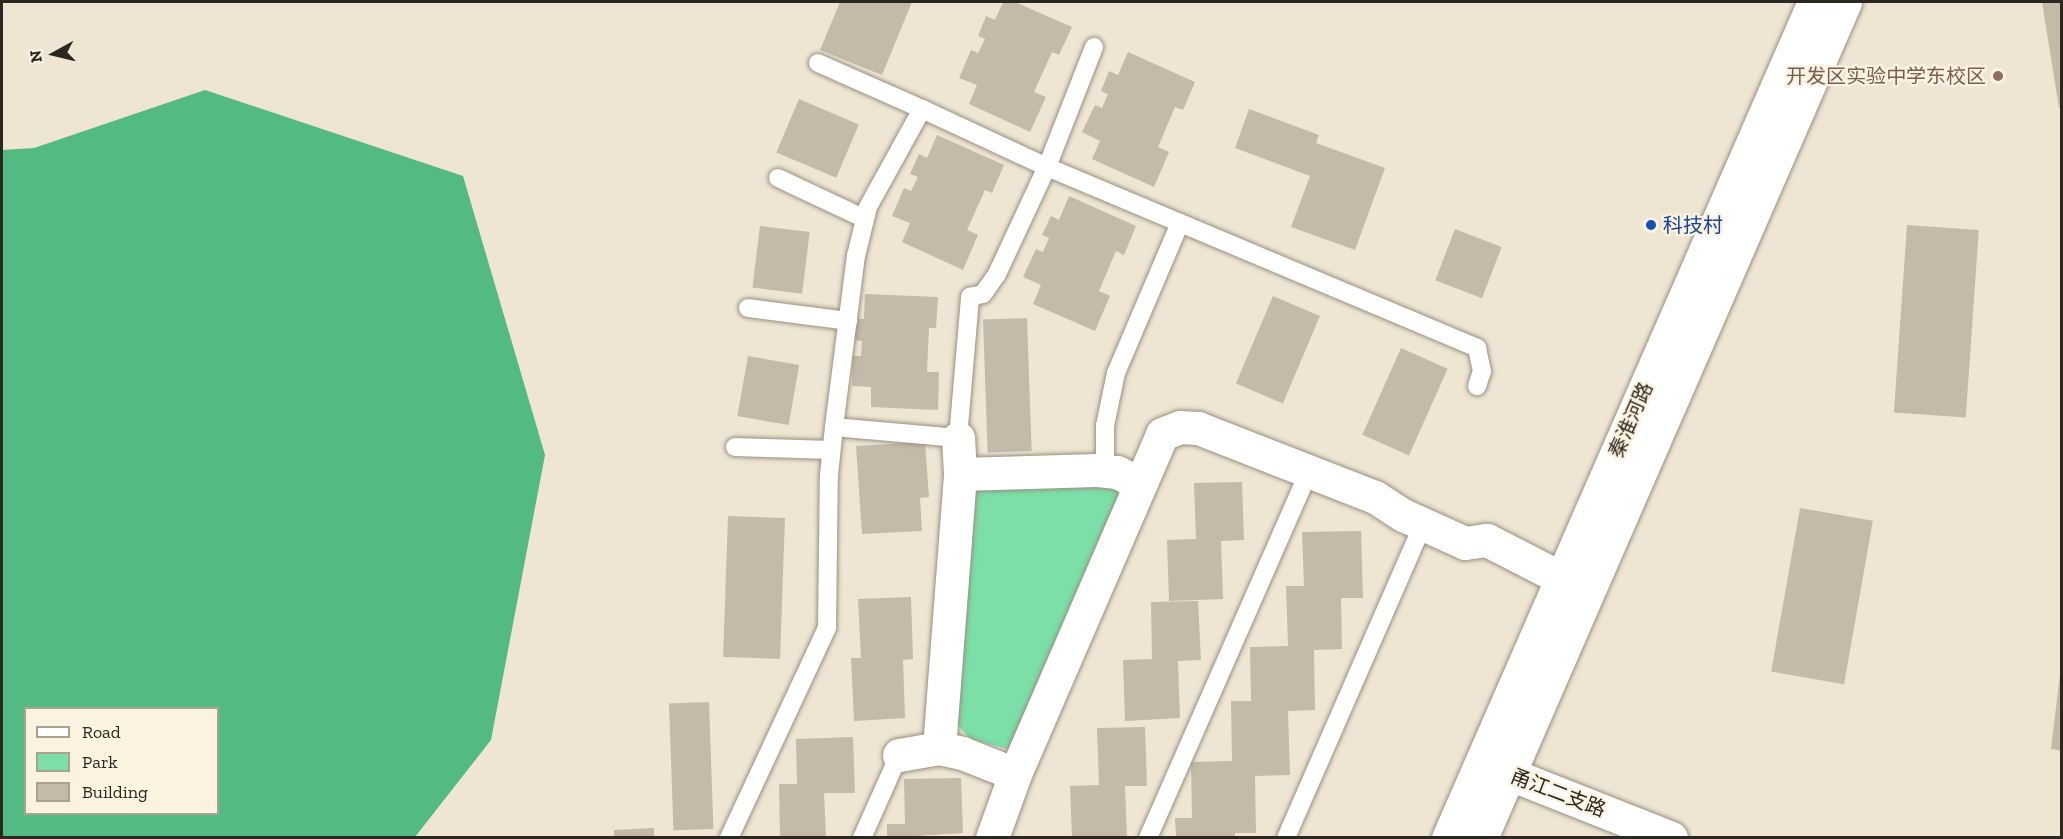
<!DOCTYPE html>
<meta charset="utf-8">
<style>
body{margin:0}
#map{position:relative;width:2063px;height:839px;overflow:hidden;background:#eee5d3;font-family:"Zilla Slab","Noto Sans SC",serif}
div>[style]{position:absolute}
.green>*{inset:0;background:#7bdfa7}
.forest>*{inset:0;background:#53ba84}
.building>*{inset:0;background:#c3baa8;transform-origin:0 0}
.roads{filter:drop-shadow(0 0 2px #999080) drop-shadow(0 0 2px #999080)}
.lane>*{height:18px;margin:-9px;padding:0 9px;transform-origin:9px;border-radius:9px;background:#fff}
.street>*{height:33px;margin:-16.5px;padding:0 16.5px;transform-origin:16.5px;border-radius:16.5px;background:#fff}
.secondary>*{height:33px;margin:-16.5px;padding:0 16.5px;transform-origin:16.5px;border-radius:16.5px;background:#fff}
.dots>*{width:16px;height:16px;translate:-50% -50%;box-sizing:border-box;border:3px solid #fbf2e0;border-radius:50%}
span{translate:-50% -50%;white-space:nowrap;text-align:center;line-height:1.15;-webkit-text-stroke:4.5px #fbf2e0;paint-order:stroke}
.education-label{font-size:20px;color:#785e54}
.right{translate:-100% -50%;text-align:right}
.transit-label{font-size:20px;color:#164399}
.left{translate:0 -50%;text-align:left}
.street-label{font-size:20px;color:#2b2821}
.frame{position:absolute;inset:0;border:3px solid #2b2821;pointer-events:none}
.legend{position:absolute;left:24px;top:707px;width:195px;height:108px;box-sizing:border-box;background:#fbf2e0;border:2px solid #a8a194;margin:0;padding:8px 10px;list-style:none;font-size:18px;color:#2b2821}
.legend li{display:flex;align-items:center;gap:12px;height:30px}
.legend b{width:30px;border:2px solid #a8a194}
.north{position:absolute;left:24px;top:24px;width:60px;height:60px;-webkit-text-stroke:4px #fbf2e0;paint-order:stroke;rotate:262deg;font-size:16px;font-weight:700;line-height:24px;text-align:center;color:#2b2821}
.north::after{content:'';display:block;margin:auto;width:21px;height:27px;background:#2b2821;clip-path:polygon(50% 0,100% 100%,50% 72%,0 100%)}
</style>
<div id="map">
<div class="green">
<i style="clip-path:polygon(1098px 481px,1117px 491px,1122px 499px,1013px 746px,1007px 749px,971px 739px,956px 724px,971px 483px)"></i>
</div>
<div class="forest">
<i style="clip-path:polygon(evenodd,205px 90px,463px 176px,545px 455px,491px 740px,415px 837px,2px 837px,2px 150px,34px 148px,205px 90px,26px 708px,218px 708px,218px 814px,26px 814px,26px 708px)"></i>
</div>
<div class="building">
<i style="clip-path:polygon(840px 2px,912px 2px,882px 75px,820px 50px)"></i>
<i style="clip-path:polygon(1003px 2px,1015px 2px,1072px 27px,1059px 55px,1052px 52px,1034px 92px,1046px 97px,1030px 132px,969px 104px,977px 85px,959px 78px,971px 50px,978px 53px,985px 39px,978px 36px,986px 16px,995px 20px)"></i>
<i style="clip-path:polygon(2042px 2px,2062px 2px,2062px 107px,2059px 108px)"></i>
<i style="clip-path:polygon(1128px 52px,1195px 82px,1183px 110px,1175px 107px,1158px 147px,1169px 152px,1154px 187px,1092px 159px,1100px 141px,1082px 132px,1095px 105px,1102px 108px,1108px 94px,1101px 91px,1109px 71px,1118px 75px)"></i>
<i style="left:799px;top:99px;width:65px;height:58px;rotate:23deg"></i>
<i style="clip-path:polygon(1249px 109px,1319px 135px,1316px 143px,1385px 168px,1355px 250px,1291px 227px,1310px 176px,1235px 148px)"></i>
<i style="clip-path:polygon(937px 135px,1004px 165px,992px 193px,985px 190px,967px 230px,978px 235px,963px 270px,902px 242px,910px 223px,892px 216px,904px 188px,911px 191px,918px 177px,910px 174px,919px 154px,927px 158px)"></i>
<i style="clip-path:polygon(1069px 196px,1136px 226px,1124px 255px,1116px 251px,1099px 291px,1110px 296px,1095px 331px,1033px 304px,1041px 285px,1023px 277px,1036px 249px,1043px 252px,1049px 238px,1042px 235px,1051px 216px,1059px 220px)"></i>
<i style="left:1907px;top:225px;width:72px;height:188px;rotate:4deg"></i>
<i style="left:760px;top:226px;width:50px;height:62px;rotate:7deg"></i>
<i style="left:1455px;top:229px;width:50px;height:55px;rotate:21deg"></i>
<i style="clip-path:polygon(865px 294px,938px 297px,936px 328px,929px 328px,927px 372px,939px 372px,938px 410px,871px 407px,871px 387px,852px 386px,853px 356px,861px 356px,862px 341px,854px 340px,855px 319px,864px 319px)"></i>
<i style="left:1273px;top:296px;width:51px;height:95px;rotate:23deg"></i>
<i style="left:1027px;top:318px;width:133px;height:44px;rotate:88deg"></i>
<i style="left:1401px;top:348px;width:51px;height:95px;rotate:24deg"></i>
<i style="left:748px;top:356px;width:52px;height:61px;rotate:10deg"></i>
<i style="clip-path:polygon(925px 442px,929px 497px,920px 498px,922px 531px,862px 534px,856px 446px)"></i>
<i style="clip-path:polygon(1242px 482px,1244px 540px,1221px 541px,1223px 599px,1169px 601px,1167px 540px,1196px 539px,1194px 483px)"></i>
<i style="left:1800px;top:508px;width:74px;height:166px;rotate:10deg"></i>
<i style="left:728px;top:516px;width:57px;height:141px;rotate:2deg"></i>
<i style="clip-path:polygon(1361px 531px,1363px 598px,1341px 598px,1342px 649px,1314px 650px,1315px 710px,1288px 711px,1290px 775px,1255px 776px,1256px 833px,1235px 833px,1235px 838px,1176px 838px,1175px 818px,1192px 818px,1191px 762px,1232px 761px,1231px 701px,1251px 701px,1250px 647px,1288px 646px,1286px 586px,1304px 586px,1302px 532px)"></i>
<i style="clip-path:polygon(911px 597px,913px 659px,903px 660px,905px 718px,854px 721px,851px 658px,861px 658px,858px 599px)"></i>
<i style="clip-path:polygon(1198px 601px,1201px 660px,1178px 661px,1180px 718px,1125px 721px,1123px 660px,1152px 659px,1151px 602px)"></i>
<i style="clip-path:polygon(2060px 674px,2062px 674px,2062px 751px,2051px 749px)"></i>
<i style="left:709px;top:702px;width:127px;height:40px;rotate:88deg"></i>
<i style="clip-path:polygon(1145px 727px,1147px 786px,1125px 786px,1127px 838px,1072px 838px,1070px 786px,1099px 785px,1097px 728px)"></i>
<i style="clip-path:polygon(853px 737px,855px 793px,824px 793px,826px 838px,780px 838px,779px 784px,797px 784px,796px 739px)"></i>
<i style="clip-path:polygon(961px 778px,963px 833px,887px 838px,887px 824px,905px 824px,904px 779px)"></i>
<i style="clip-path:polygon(654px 828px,654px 838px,614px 838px,614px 830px)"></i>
</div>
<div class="roads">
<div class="lane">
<i style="left:818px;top:63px;width:114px;rotate:23.9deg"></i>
<i style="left:778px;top:178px;width:96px;rotate:25.2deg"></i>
<i style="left:748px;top:308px;width:101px;rotate:7.4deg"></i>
<i style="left:834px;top:427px;width:172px;rotate:-82.7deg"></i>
<i style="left:856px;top:256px;width:50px;rotate:-76.2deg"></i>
<i style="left:868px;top:207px;width:112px;rotate:-61.1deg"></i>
<i style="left:922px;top:109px;width:138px;rotate:24.9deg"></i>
<i style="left:1047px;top:167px;width:467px;rotate:22.8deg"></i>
<i style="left:1477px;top:348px;width:24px;rotate:78deg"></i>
<i style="left:1482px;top:371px;width:16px;rotate:108deg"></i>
<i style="left:735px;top:447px;width:96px;rotate:1.8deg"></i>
<i style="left:1105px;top:471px;width:45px;rotate:-90deg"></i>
<i style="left:1105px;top:426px;width:54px;rotate:-78.3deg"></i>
<i style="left:1116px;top:373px;width:163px;rotate:-66.9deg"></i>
<i style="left:729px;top:838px;width:232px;rotate:-65deg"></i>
<i style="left:827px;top:628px;width:153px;rotate:-89.3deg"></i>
<i style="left:829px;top:475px;width:48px;rotate:-84.1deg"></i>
<i style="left:834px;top:427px;width:124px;rotate:5.1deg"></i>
<i style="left:958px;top:438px;width:142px;rotate:-85.1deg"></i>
<i style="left:970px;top:297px;width:13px;rotate:-13deg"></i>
<i style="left:983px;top:294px;width:24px;rotate:-55deg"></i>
<i style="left:997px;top:274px;width:118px;rotate:-65deg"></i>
<i style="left:1047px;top:167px;width:129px;rotate:-68.6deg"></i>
<i style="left:862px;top:838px;width:91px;rotate:-66deg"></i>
<i style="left:1148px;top:838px;width:401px;rotate:-66.3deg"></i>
<i style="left:1286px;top:838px;width:343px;rotate:-66.4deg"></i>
</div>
<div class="street">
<i style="left:960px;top:474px;width:137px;rotate:-1.7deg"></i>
<i style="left:1097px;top:470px;width:20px;rotate:6deg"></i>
<i style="left:1117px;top:472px;width:25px;rotate:27deg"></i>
<i style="left:939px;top:748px;width:275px;rotate:-85.6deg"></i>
<i style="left:960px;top:474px;width:36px;rotate:-93deg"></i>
<i style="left:899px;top:755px;width:41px;rotate:-9.9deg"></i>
<i style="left:939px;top:748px;width:24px;rotate:12deg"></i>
<i style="left:962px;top:753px;width:57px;rotate:21.6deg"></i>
<i style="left:992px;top:838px;width:68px;rotate:-70.2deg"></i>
<i style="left:1015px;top:774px;width:370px;rotate:-66.6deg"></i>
<i style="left:1162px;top:434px;width:19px;rotate:-21deg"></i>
<i style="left:1180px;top:427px;width:18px;rotate:3deg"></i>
<i style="left:1198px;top:428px;width:190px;rotate:21.3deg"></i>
<i style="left:1375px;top:497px;width:33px;rotate:33deg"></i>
<i style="left:1403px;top:515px;width:68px;rotate:24.3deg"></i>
<i style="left:1465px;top:543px;width:22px;rotate:-8deg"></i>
<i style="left:1487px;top:540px;width:83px;rotate:27.2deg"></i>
</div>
<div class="secondary">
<i style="left:1487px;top:765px;width:198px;rotate:21.6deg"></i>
<i style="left:1448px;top:838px;width:913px;rotate:-66.36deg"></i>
<i style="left:1481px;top:838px;width:912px;rotate:-66.47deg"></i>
</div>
</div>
<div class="dots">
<i style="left:1998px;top:76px;background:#8d6e63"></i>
<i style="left:1651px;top:225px;background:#1a4fb4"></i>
</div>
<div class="education-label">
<span class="right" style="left:1986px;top:76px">开发区实验中学东校区</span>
</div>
<div class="transit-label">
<span class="left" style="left:1663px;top:225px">科技村</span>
</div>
<div class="street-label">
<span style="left:1631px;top:420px;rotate:-66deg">秦淮河路</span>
<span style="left:1558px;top:793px;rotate:21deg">甬江二支路</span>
</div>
<div class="frame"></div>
<ul class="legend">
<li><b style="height:8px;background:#fff"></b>Road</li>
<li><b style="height:16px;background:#7bdfa7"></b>Park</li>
<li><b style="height:16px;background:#c3baa8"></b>Building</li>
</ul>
<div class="north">N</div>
</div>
